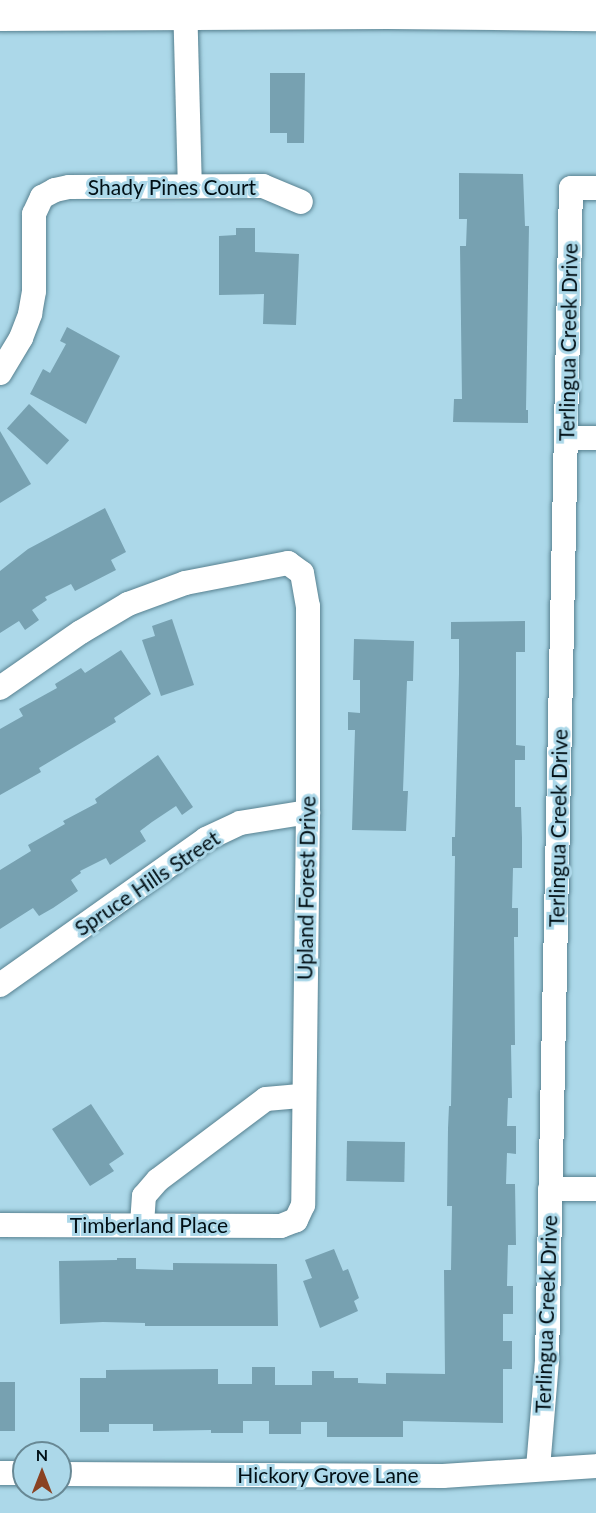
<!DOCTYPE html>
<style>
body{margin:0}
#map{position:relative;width:596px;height:1513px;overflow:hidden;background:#acd8e9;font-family:Lato,sans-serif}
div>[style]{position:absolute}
.building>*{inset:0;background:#77a1b1;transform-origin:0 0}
.roads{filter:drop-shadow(0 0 2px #578190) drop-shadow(0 0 2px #578190)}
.minor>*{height:24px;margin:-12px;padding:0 12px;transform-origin:12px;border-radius:12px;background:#fff}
.major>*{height:32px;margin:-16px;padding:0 16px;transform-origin:16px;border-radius:16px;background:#fff}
span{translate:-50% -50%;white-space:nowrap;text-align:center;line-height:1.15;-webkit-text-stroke:6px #acd8e9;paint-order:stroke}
.street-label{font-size:21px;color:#010f15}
.north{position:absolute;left:12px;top:1441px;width:60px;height:60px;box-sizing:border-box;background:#acd8e9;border:2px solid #688894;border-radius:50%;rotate:0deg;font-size:16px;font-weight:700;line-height:24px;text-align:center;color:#010f15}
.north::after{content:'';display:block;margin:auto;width:21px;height:27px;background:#8a4222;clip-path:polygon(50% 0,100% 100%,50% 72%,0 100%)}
</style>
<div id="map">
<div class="building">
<i style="clip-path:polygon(270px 73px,305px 73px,304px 143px,287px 143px,287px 133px,270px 133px)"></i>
<i style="clip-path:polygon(459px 173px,523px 174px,525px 226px,529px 226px,526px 410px,528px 410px,528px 423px,453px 422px,454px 399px,462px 399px,460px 246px,466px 246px,467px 219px,459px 219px)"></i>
<i style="clip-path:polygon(236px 228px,255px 228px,255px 252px,299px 254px,296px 325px,263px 324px,264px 294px,219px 295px,219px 236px,236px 235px)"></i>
<i style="clip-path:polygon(67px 327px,120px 356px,86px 424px,30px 394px,43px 369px,50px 373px,66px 344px,60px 341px)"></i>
<i style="left:29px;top:404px;width:54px;height:33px;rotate:42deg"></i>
<i style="clip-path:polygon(0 431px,31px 484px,0 503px)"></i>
<i style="clip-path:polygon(105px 508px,126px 552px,111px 560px,116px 570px,75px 591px,71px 584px,45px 597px,47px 600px,32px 610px,39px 620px,25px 630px,19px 621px,0 633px,0 571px,28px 549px)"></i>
<i style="clip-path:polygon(172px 619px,194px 685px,161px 696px,142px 640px,155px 636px,152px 626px)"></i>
<i style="clip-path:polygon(525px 621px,525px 652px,516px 652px,516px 745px,525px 746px,525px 760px,515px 760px,515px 807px,521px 807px,522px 838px,522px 868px,513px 868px,512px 908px,518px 908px,518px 937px,514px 937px,515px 1045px,511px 1045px,512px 1098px,508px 1098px,507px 1126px,516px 1126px,516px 1154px,507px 1153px,506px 1184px,515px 1184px,516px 1245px,508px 1245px,507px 1286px,513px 1286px,513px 1314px,503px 1314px,503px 1341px,512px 1341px,512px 1369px,503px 1369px,503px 1423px,403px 1421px,403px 1437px,327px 1437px,327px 1422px,301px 1422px,301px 1434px,269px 1434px,269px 1421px,243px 1421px,243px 1433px,211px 1433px,211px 1430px,153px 1431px,153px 1424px,109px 1424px,109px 1432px,80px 1432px,80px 1378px,106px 1378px,106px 1370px,218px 1369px,218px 1384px,252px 1384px,252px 1367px,275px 1367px,275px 1385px,312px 1385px,312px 1371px,334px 1371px,334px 1378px,358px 1378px,358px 1383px,386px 1384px,386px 1373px,445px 1374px,444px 1270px,451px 1270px,452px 1206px,447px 1206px,448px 1128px,449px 1106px,451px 1106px,454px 924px,455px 856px,452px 856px,452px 837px,455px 837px,459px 674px,459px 639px,451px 639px,451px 622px)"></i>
<i style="clip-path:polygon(354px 639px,414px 641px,413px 681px,407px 681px,403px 791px,408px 791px,406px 831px,352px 830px,355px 730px,348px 730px,348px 712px,360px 713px,360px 680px,353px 680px)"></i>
<i style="clip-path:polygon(121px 650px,151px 694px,114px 718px,116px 722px,39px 768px,41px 772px,0 795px,0 729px,23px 716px,19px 709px,57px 688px,55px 684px,81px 668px,85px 673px)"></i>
<i style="clip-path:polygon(158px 755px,193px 807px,182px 815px,176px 806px,152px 822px,140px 831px,146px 841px,110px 865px,106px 858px,80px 871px,81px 873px,71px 880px,78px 891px,53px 908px,39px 916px,33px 908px,0 929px,0 870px,31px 851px,28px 845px,65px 824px,63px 821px,97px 803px,95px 799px)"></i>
<i style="clip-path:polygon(91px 1104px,124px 1154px,109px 1164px,114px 1171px,90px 1186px,52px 1129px)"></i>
<i style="left:347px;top:1141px;width:58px;height:40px;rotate:1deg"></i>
<i style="clip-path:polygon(334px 1249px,343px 1271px,348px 1269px,359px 1298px,354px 1301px,358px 1311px,320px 1328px,303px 1281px,312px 1278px,305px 1260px)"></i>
<i style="clip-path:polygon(117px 1258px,136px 1258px,136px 1269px,173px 1270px,173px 1263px,277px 1264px,278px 1326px,145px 1326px,145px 1323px,103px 1322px,60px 1324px,59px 1261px,117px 1260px)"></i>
<i style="left:0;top:1382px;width:15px;height:49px"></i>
</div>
<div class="roads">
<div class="minor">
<i style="left:185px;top:0;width:185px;rotate:88.5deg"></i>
<i style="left:0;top:373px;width:41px;rotate:-59deg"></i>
<i style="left:21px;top:338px;width:26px;rotate:-69deg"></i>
<i style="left:30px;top:314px;width:23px;rotate:-80deg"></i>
<i style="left:34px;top:291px;width:77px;rotate:-90deg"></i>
<i style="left:34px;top:214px;width:19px;rotate:-65deg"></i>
<i style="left:42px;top:197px;width:15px;rotate:-28deg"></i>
<i style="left:55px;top:190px;width:14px;rotate:-12deg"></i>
<i style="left:69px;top:187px;width:194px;rotate:-0.3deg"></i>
<i style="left:263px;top:186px;width:41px;rotate:22.8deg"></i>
<i style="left:566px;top:438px;width:30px"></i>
<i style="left:0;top:688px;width:98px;rotate:-34.7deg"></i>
<i style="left:81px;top:632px;width:55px;rotate:-30.8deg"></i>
<i style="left:128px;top:604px;width:61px;rotate:-20.2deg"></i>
<i style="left:185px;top:583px;width:105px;rotate:-11deg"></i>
<i style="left:288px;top:563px;width:17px;rotate:36deg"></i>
<i style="left:302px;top:573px;width:34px;rotate:80deg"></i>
<i style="left:308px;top:606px;width:206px;rotate:90deg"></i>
<i style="left:308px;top:812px;width:393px;rotate:90.7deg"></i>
<i style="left:303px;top:1205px;width:17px;rotate:115deg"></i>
<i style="left:296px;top:1220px;width:16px;rotate:158deg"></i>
<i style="left:281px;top:1226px;width:281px;rotate:-179.8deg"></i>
<i style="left:0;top:985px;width:252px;rotate:-35.3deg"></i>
<i style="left:206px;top:839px;width:38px;rotate:-25deg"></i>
<i style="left:240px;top:823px;width:69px;rotate:-9.2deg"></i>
<i style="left:550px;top:1189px;width:46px"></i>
<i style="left:142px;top:1224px;width:28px;rotate:-86deg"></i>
<i style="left:144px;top:1196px;width:21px;rotate:-49deg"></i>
<i style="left:158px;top:1180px;width:135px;rotate:-36.9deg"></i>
<i style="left:266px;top:1099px;width:37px;rotate:-5deg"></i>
<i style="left:538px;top:1468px;width:108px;rotate:-85.2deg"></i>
<i style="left:547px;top:1360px;width:1172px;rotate:-88.83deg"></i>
<i style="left:571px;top:188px;width:25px"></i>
<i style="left:0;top:1473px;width:24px"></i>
<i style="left:60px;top:1474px;width:383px;rotate:0.3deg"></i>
<i style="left:443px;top:1476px;width:153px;rotate:-3.7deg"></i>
</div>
<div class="major">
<i style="left:0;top:15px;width:388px;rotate:-0.3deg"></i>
<i style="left:388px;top:13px;width:208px;rotate:0.6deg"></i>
</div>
</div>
<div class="street-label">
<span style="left:172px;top:187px">Shady Pines Court</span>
<span style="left:568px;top:342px;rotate:-89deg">Terlingua Creek Drive</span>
<span style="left:558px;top:828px;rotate:-89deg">Terlingua Creek Drive</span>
<span style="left:147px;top:883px;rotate:-34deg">Spruce Hills Street</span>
<span style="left:306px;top:888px;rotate:-89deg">Upland Forest Drive</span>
<span style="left:149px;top:1225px">Timberland Place</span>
<span style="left:546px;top:1314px;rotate:-88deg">Terlingua Creek Drive</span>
<span style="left:328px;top:1475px">Hickory Grove Lane</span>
</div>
<div class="north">N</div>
</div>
